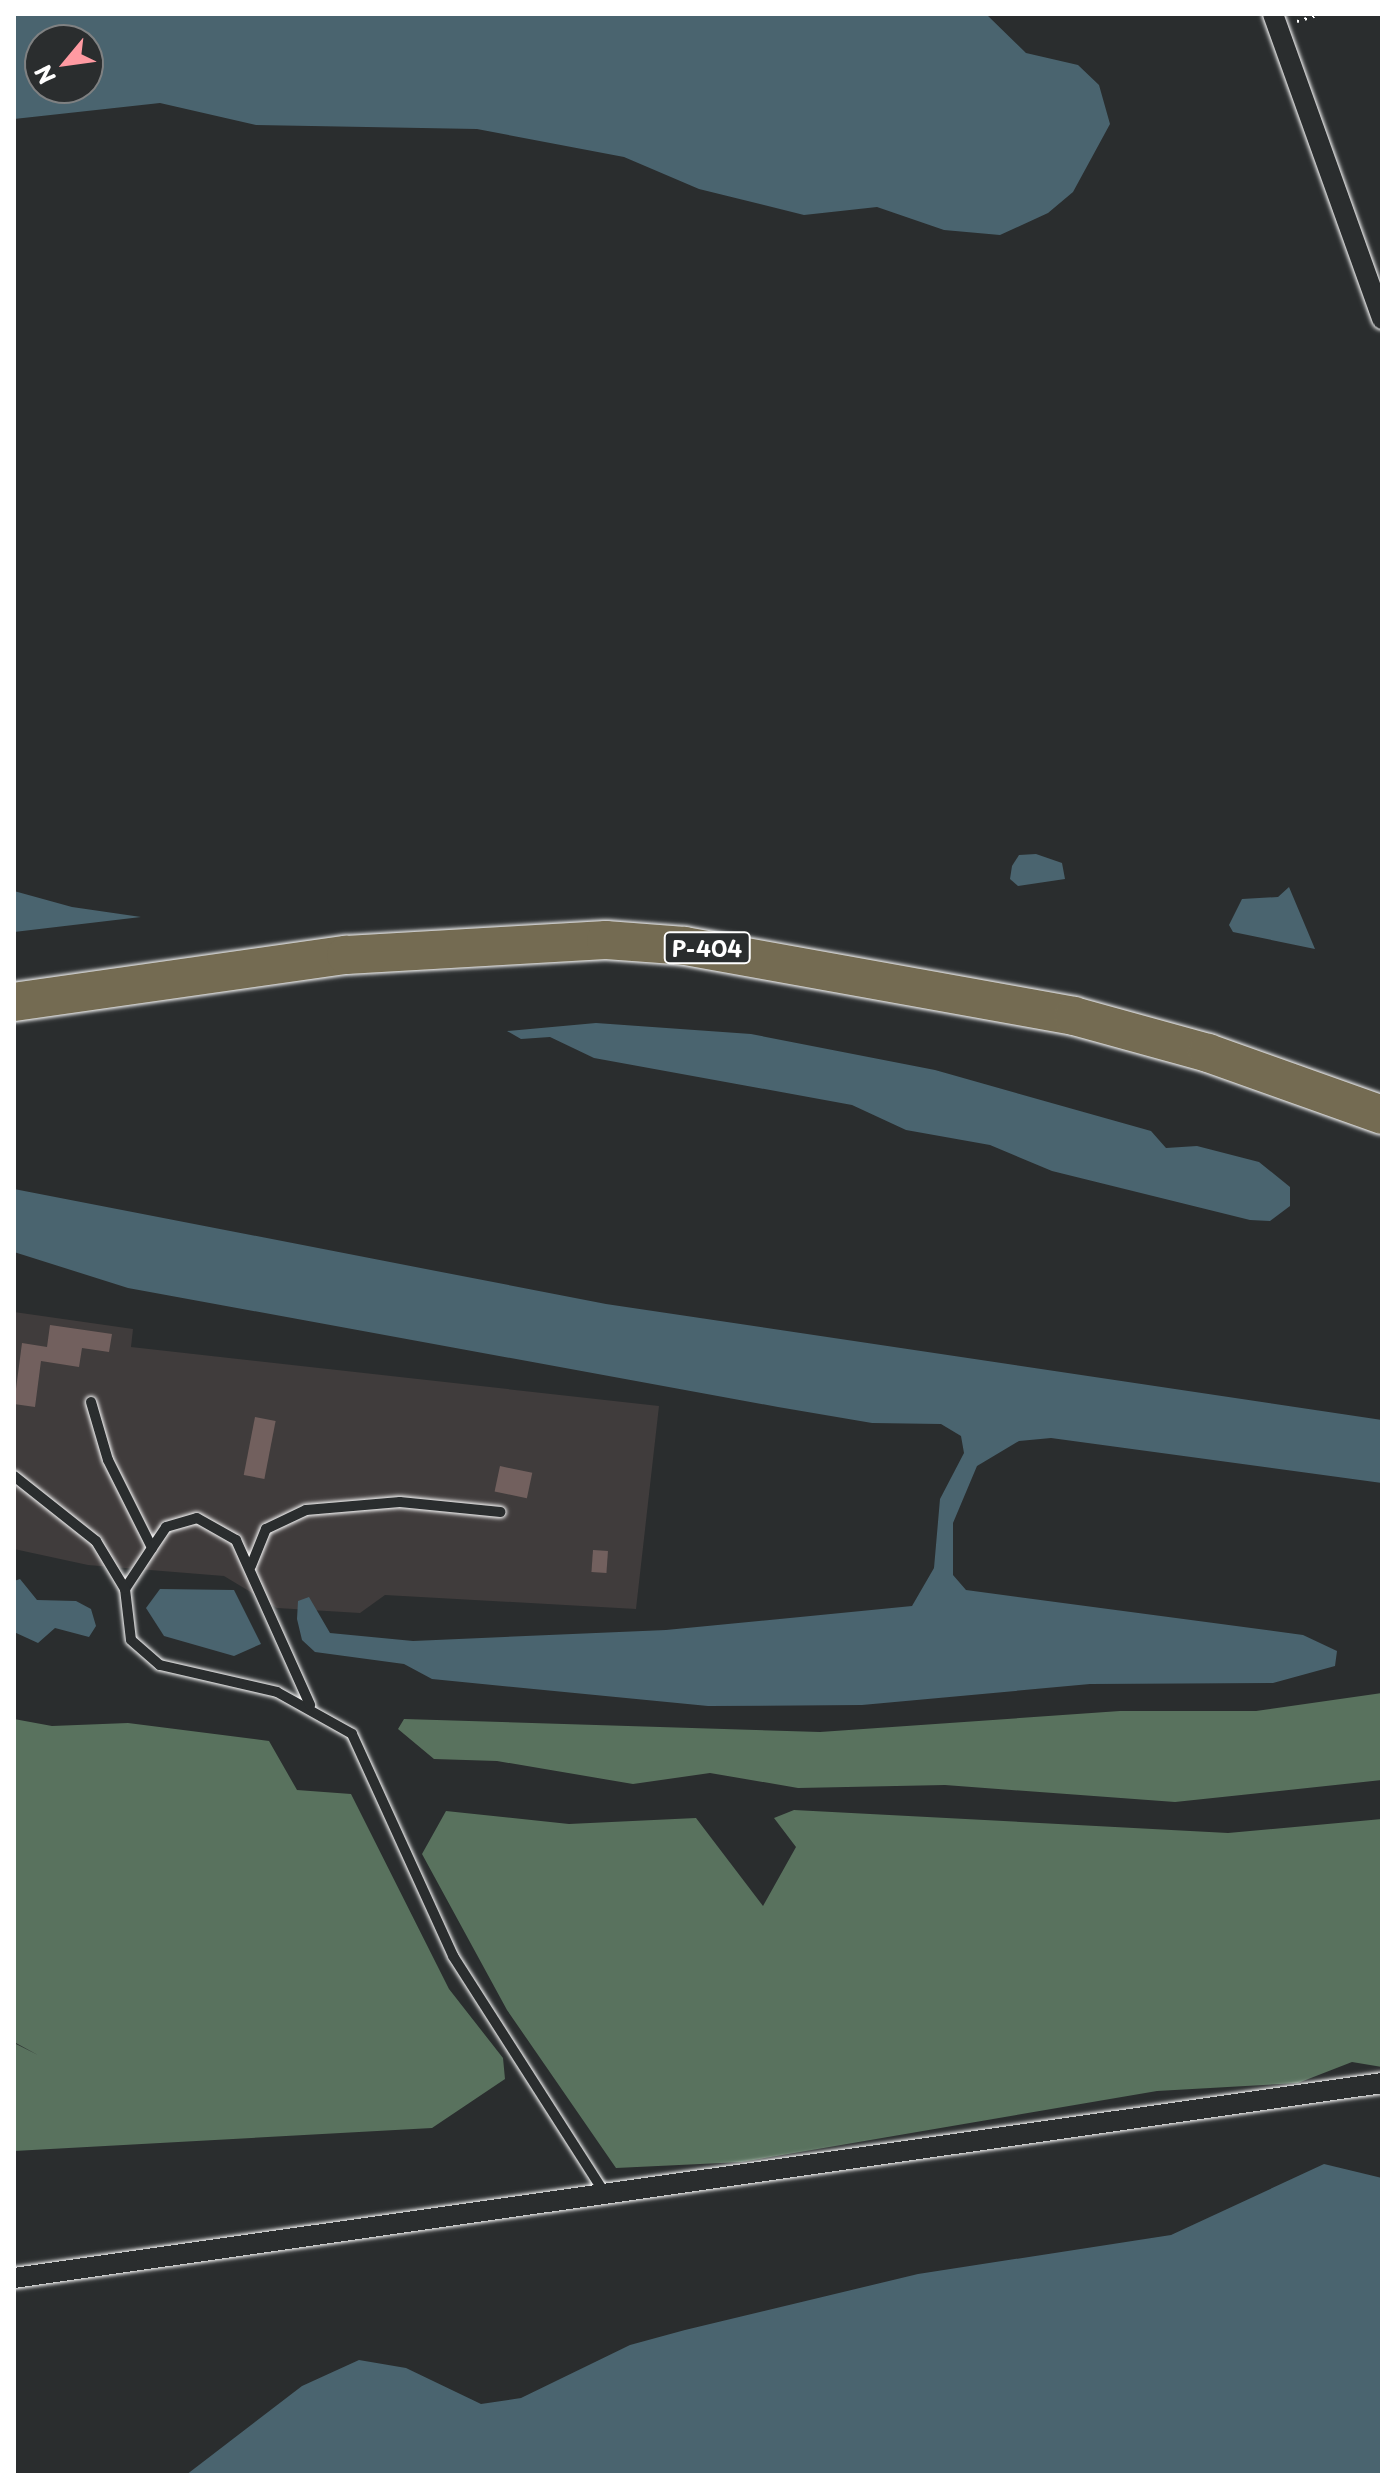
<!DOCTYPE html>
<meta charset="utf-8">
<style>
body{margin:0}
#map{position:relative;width:1396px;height:2489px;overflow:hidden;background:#2a2d2e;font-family:"Playpen Sans",sans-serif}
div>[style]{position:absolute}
.built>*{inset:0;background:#403c3c}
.green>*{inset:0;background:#59725e}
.water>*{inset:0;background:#4a646f}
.building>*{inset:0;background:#72605e;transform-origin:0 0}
.path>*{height:3px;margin-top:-1.5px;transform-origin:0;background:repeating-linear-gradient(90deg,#fff 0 2px,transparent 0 8px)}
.roads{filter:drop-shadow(0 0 2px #fff) drop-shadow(0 0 2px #fff)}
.lane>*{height:10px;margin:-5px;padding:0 5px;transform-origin:5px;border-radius:5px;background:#2a2d2e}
.street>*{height:20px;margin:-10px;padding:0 10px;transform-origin:10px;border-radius:10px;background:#2a2d2e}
.highway>*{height:38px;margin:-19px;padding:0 19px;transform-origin:19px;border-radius:19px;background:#746b52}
span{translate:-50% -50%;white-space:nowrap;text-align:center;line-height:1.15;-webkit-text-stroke:6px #2a2d2e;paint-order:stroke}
.shield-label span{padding:2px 6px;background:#2a2d2e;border:2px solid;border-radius:6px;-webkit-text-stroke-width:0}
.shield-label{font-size:22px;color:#fff;font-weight:700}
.frame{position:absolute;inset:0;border:16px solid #fff;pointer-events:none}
.north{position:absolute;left:24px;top:24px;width:80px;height:80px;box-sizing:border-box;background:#2a2d2e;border:2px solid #7f8182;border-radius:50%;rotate:241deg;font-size:22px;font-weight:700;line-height:32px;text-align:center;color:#fff}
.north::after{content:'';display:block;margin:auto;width:28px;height:36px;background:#ff9aa2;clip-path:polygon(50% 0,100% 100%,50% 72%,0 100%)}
</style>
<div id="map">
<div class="built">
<i style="clip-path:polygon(14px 1312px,133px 1329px,131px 1347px,659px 1406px,636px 1609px,385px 1595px,360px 1613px,277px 1608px,224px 1576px,88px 1565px,14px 1549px)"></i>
</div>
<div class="green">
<i style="clip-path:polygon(1382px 1693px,1382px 1780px,1175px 1802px,945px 1785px,798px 1788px,710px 1773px,633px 1784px,497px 1761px,434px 1759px,398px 1729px,404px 1719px,820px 1732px,1120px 1711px,1256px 1711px)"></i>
<i style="clip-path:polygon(14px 1719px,52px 1726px,128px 1723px,269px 1741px,297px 1790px,351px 1794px,449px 1989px,503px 2058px,505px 2079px,432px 2128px,14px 2151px,14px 2043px,38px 2055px,14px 2042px)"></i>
<i style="clip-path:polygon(794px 1810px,1228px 1833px,1382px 1819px,1382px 2067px,1352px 2062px,1298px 2083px,1157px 2091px,742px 2162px,616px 2168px,507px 2010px,422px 1854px,446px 1811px,569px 1824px,696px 1818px,763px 1906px,796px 1847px,774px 1818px)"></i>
</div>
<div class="water">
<i style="clip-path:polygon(evenodd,14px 14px,986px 14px,1026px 53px,1078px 65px,1099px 85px,1110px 124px,1073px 192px,1048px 213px,1000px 235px,944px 230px,877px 207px,804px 215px,699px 189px,624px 157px,477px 129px,256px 125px,160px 103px,14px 119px,14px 14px,88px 40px,88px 88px,40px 88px,40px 40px,88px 40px)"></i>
<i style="clip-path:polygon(1036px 854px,1062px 863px,1065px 879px,1018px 886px,1010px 879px,1012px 866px,1019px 855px)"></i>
<i style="clip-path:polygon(1289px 887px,1315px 949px,1233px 932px,1229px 925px,1242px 899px,1278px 897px)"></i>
<i style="clip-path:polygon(14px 891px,72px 907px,141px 917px,14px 932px)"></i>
<i style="clip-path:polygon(596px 1023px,751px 1034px,935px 1070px,1151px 1131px,1166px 1148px,1197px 1146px,1259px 1162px,1290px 1187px,1290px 1206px,1270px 1221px,1250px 1220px,1052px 1171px,990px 1145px,906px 1130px,852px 1105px,594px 1058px,550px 1037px,521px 1039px,507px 1031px)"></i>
<i style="clip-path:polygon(14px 1189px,606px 1304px,1382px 1420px,1382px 1483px,1051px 1438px,1019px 1441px,977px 1466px,953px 1523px,953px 1575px,966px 1590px,1303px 1635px,1337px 1651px,1335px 1666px,1273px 1683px,1090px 1684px,862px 1705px,708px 1706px,432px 1679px,404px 1664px,315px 1652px,302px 1640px,297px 1619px,298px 1601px,309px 1597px,330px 1633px,413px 1641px,666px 1630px,912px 1606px,934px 1568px,940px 1499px,964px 1453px,961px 1436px,941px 1424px,872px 1423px,778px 1407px,128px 1288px,14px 1252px)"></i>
<i style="clip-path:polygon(20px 1579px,37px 1600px,76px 1601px,91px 1609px,96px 1626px,89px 1637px,55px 1628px,38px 1643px,14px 1632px,14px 1581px)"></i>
<i style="clip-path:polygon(160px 1589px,234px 1590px,261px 1644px,234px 1656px,164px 1636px,146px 1608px)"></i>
<i style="clip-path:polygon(1324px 2164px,1382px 2178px,1382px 2475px,186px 2475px,302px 2386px,359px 2360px,406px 2368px,481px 2404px,521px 2398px,630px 2345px,685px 2330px,918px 2274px,1171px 2235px)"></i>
</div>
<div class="building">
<i style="clip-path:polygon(50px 1325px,112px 1334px,109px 1352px,82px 1348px,79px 1367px,41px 1361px,35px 1407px,14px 1404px,22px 1343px,47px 1347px)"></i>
<i style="left:255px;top:1417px;width:21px;height:59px;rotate:11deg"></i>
<i style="left:500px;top:1466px;width:33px;height:26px;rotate:12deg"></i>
<i style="left:593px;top:1550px;width:15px;height:22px;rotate:4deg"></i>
</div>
<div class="path">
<i style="left:1297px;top:21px;width:24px;rotate:-17deg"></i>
</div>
<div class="roads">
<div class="lane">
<i style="left:91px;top:1402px;width:60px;rotate:73.7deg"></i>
<i style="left:108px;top:1460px;width:98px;rotate:63.4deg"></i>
<i style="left:152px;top:1548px;width:49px;rotate:123.4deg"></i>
<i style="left:125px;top:1589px;width:51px;rotate:83.3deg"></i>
<i style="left:131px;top:1640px;width:38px;rotate:41deg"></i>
<i style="left:160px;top:1665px;width:120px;rotate:13deg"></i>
<i style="left:277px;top:1692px;width:86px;rotate:29.2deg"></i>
<i style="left:352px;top:1734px;width:244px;rotate:65.5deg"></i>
<i style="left:453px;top:1956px;width:280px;rotate:57.4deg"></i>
<i style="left:14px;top:1476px;width:105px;rotate:38.4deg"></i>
<i style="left:96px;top:1541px;width:56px;rotate:58.9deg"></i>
<i style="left:152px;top:1548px;width:25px;rotate:-56deg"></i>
<i style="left:166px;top:1527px;width:32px;rotate:-16deg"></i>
<i style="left:197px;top:1518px;width:45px;rotate:29.4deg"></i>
<i style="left:236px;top:1540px;width:181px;rotate:65.8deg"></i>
<i style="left:251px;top:1566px;width:40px;rotate:-68deg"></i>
<i style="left:266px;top:1529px;width:44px;rotate:-25.4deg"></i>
<i style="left:306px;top:1510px;width:94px;rotate:-4.9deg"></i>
<i style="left:400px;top:1502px;width:101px;rotate:5.7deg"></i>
</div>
<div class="street">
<i style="left:1273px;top:14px;width:324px;rotate:70.3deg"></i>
<i style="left:14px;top:2278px;width:1382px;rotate:-8.11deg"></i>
</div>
<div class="highway">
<i style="left:14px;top:1002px;width:335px;rotate:-8.1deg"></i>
<i style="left:346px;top:955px;width:260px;rotate:-3.3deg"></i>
<i style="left:606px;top:940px;width:79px;rotate:4.3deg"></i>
<i style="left:685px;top:946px;width:395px;rotate:10.2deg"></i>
<i style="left:1074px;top:1016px;width:139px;rotate:15.4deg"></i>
<i style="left:1208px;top:1053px;width:185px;rotate:19.6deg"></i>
</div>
</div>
<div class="shield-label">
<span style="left:707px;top:948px">Р-404</span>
</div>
<div class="frame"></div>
<div class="north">N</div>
</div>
